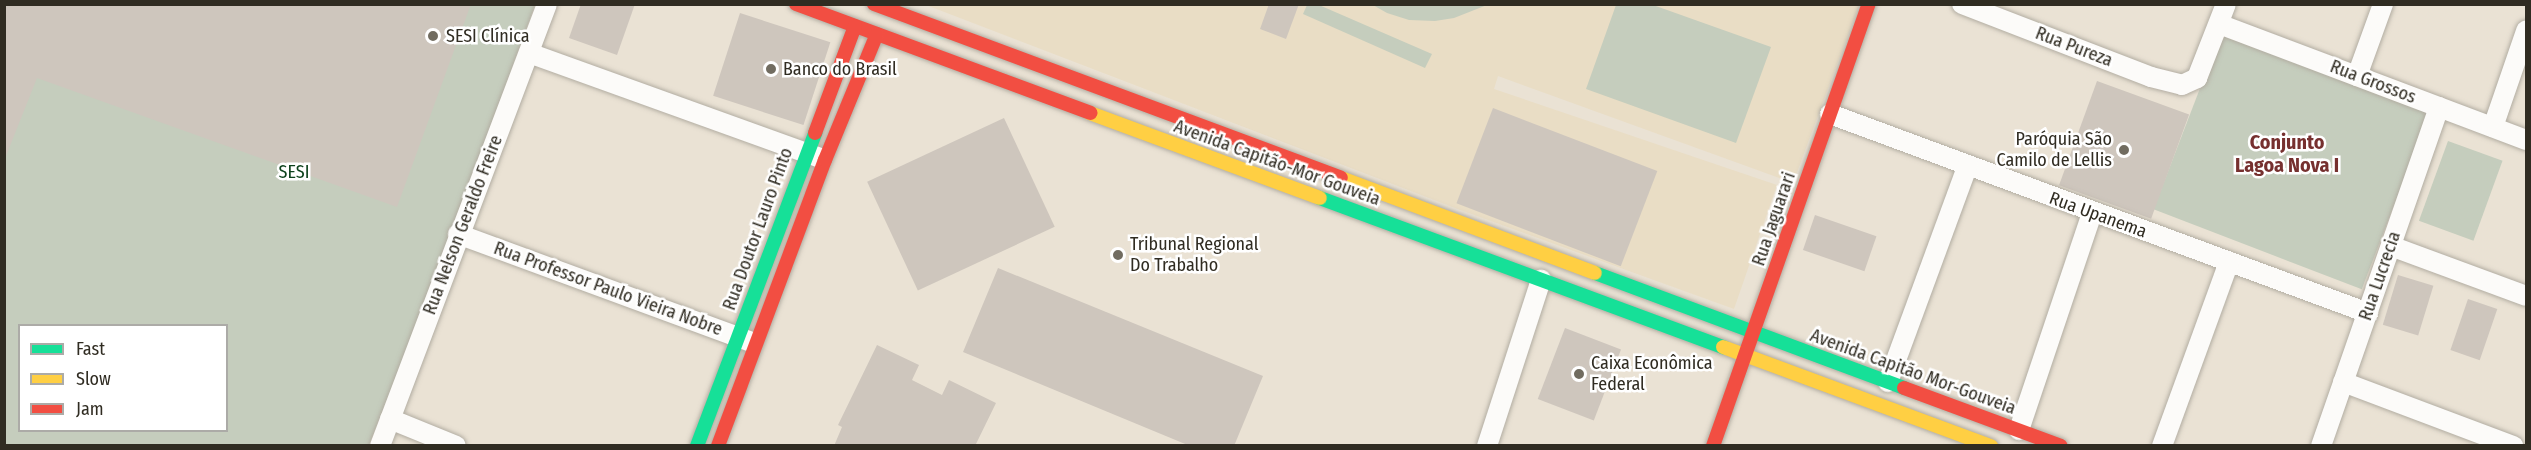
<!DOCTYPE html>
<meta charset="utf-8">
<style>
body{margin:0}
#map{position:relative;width:2531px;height:450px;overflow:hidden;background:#eae2d4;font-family:"Fira Sans Condensed",sans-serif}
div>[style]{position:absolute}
.built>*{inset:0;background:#e9ddc5}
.green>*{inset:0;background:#c5cdbd;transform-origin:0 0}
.building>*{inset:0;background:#cec6bd;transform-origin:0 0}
.roads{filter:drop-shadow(0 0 2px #b2ada2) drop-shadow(0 0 2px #b2ada2)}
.street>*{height:20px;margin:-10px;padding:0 10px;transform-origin:10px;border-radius:10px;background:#fcfbf9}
.fast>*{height:14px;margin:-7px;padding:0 7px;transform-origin:7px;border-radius:7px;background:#16e098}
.slow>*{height:14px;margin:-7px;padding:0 7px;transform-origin:7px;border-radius:7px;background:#ffcf43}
.jam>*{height:14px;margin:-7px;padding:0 7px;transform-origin:7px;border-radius:7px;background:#f24e42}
.dots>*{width:16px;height:16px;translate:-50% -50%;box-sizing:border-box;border:3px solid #fff;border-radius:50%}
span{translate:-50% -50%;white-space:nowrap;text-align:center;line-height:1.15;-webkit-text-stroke:5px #fff;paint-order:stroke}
.poi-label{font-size:18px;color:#302c22}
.left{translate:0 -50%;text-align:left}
.right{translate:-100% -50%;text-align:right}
.street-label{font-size:18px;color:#302c22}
.park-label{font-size:18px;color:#0d421c}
.neighbourhood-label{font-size:20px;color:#76302f;font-weight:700}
.frame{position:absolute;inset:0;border:6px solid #302c22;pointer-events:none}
.legend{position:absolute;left:18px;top:324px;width:210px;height:108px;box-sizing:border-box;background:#fff;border:2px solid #acaba7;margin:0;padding:8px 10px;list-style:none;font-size:18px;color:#302c22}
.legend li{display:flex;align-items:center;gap:12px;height:30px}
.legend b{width:30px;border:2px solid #acaba7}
</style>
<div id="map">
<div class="built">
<i style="clip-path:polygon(926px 5px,1859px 5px,1793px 183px,1498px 76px,1494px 89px,1777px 185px,1734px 309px,1455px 208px)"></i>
</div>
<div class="green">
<i style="clip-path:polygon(evenodd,4px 5px,535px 5px,438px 270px,369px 445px,5px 445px,4px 5px,20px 326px,226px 326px,226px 430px,20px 430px,20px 326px)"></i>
<i style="clip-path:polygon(1307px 5px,1319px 5px,1432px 54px,1425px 68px,1303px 14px)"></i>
<i style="clip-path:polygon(1373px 5px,1487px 5px,1454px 18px,1435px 21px,1409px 20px,1387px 13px)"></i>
<i style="clip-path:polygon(1616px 5px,1653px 5px,1771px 47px,1736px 143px,1586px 89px)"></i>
<i style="left:2222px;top:31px;width:223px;height:191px;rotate:21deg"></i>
<i style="left:2448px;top:141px;width:58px;height:85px;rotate:20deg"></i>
</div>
<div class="building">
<i style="clip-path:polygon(4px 4px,471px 4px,397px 207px,37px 78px,4px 161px)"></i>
<i style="clip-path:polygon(581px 4px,635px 4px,617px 55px,569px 38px)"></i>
<i style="clip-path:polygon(1269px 4px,1299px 4px,1286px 39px,1260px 29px)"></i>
<i style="left:740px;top:13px;width:95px;height:87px;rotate:18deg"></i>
<i style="left:2097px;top:81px;width:98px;height:111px;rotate:20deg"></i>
<i style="left:1493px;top:108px;width:176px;height:102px;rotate:21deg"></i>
<i style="left:1004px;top:118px;width:120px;height:151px;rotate:65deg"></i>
<i style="left:1815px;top:215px;width:65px;height:37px;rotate:19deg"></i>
<i style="clip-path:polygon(998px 268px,1263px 376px,1234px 446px,1190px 446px,963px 352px)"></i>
<i style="left:2398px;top:275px;width:37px;height:52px;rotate:17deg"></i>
<i style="left:2468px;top:299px;width:31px;height:54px;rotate:19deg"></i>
<i style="left:1565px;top:328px;width:60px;height:76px;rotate:21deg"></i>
<i style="clip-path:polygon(877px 345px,919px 365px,912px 380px,942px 395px,949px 380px,996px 403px,975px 446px,834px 446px,842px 427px,838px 425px)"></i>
</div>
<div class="roads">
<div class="street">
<i style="left:1962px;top:4px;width:203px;rotate:21.1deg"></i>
<i style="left:2151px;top:77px;width:32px;rotate:14deg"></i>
<i style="left:2182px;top:85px;width:17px;rotate:-25deg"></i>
<i style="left:2197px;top:78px;width:79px;rotate:-68.6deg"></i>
<i style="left:2219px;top:24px;width:328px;rotate:20.7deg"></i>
<i style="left:529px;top:53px;width:309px;rotate:19.8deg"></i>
<i style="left:2357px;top:76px;width:77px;rotate:-70.1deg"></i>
<i style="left:1830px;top:114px;width:574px;rotate:20.3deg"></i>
<i style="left:2493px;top:127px;width:102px;rotate:-71deg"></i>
<i style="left:458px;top:234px;width:310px;rotate:20.2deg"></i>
<i style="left:2391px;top:246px;width:144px;rotate:20.3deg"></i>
<i style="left:1888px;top:382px;width:231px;rotate:-69.8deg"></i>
<i style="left:2343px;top:382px;width:182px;rotate:20.6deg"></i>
<i style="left:390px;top:419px;width:71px;rotate:22.2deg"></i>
<i style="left:2019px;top:430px;width:229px;rotate:-71.4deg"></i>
<i style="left:380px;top:446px;width:472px;rotate:-69.3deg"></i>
<i style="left:1487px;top:446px;width:175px;rotate:-72deg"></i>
<i style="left:2162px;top:446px;width:196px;rotate:-70deg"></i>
<i style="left:2321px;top:446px;width:359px;rotate:-70.8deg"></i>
</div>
<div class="fast">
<i style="left:1320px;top:198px;width:430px;rotate:20.3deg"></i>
<i style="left:1595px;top:273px;width:330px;rotate:20.4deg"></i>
<i style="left:697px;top:446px;width:335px;rotate:-69.3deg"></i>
</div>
<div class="slow">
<i style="left:1090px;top:113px;width:245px;rotate:20.3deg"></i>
<i style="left:1341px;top:178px;width:271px;rotate:20.5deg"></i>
<i style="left:1723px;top:347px;width:286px;rotate:20.3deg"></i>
</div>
<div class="jam">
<i style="left:796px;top:4px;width:314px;rotate:20.3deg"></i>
<i style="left:874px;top:4px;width:498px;rotate:20.4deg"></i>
<i style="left:815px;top:133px;width:114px;rotate:-69.5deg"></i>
<i style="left:1904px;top:388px;width:167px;rotate:20.3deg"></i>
<i style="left:718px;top:446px;width:305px;rotate:-69.5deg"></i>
<i style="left:825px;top:160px;width:136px;rotate:-67.6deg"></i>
<i style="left:1713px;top:446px;width:469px;rotate:-70.6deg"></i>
</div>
</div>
<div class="dots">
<i style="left:433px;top:36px;background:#716c60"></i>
<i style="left:771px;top:69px;background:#716c60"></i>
<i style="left:2124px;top:150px;background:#716c60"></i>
<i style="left:1118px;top:255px;background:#716c60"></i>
<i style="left:1579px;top:374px;background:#716c60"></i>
</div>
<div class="poi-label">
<span class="left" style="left:446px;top:36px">SESI Clínica</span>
<span class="left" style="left:783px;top:69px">Banco do Brasil</span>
<span class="right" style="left:2112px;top:150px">Paróquia São<br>Camilo de Lellis</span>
<span class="left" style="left:1130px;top:255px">Tribunal Regional<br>Do Trabalho</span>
<span class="left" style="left:1591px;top:374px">Caixa Econômica<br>Federal</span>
</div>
<div class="street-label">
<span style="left:2074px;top:47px;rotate:21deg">Rua Pureza</span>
<span style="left:2373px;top:82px;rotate:21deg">Rua Grossos</span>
<span style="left:1277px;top:163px;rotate:20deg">Avenida Capitão-Mor Gouveia</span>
<span style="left:2098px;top:215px;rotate:20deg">Rua Upanema</span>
<span style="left:1774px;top:219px;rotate:-71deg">Rua Jaguarari</span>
<span style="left:463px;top:225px;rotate:-69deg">Rua Nelson Geraldo Freire</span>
<span style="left:758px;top:229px;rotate:-70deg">Rua Doutor Lauro Pinto</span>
<span style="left:2380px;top:276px;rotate:-71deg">Rua Lucrecia</span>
<span style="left:608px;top:289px;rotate:20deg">Rua Professor Paulo Vieira Nobre</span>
<span style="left:1913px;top:372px;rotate:20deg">Avenida Capitão Mor-Gouveia</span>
</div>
<div class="park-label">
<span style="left:294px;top:172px">SESI</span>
</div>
<div class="neighbourhood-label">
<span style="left:2287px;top:154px">Conjunto<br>Lagoa Nova I</span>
</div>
<div class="frame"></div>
<ul class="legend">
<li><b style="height:8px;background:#16e098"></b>Fast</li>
<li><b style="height:8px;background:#ffcf43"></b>Slow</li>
<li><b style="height:8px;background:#f24e42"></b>Jam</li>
</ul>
</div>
